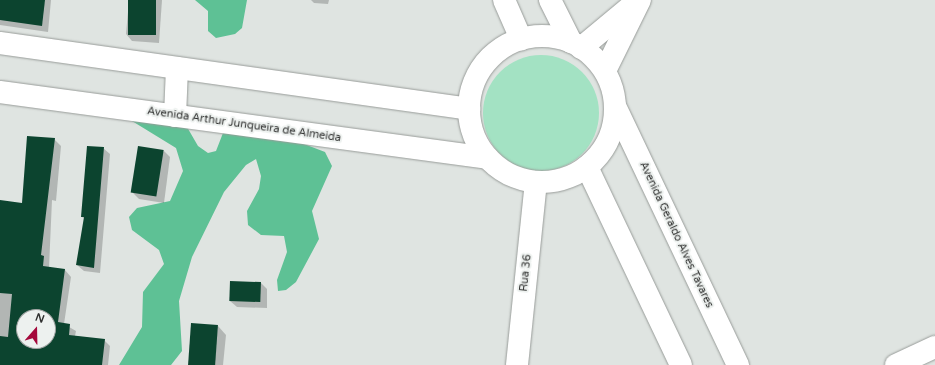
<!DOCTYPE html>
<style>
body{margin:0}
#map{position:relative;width:935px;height:365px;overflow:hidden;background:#dfe4e1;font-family:"Varela Round",sans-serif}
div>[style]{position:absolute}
.green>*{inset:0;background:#a3e2c3}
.round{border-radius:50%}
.forest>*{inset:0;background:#5ec195}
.shadow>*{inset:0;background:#0003}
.building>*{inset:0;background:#0c442f;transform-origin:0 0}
.roads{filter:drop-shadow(0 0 1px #989c99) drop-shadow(0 0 1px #989c99)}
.minor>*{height:22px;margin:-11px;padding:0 11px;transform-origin:11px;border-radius:11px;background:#fff}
.tertiary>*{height:22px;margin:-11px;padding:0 11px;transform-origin:11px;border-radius:11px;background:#fff}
.secondary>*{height:22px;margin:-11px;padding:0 11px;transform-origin:11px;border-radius:11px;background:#fff}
.secondary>.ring{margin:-11px;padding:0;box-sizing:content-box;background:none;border:22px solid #fff;border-radius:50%}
span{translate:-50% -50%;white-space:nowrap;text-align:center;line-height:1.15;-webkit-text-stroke:4px #edf1ef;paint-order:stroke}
.street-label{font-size:11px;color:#303130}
.north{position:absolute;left:16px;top:309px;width:40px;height:40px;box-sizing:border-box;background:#edf1ef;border:1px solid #a1a4a3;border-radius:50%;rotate:20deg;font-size:11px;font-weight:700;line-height:16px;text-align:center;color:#303130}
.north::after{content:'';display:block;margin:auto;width:14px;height:18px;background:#a4083b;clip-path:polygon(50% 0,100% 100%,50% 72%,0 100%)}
</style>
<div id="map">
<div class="green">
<i class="round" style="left:483px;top:55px;width:116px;height:116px"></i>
</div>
<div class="forest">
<i style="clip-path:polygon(195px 0,247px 0,242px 28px,235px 34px,216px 38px,208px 31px,208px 11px)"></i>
<i style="clip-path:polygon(136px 115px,187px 127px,198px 146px,208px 153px,216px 151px,223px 133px,278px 134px,325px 152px,332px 166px,312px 211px,319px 239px,296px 282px,286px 290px,278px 291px,277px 280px,287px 252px,284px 236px,261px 235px,248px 225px,247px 211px,259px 189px,261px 176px,256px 159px,246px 165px,224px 192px,192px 257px,179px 301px,182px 351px,171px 365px,119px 365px,142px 327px,143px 292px,164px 264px,159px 250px,132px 230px,129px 217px,137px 208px,170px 201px,183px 171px,176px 148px,132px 121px)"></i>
</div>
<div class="shadow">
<i style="clip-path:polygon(0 0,51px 0,48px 32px,0 25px)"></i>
<i style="clip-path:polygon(129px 0,162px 0,159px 43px,132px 41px,126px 34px)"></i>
<i style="clip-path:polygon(311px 0,329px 0,328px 4px,314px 3px)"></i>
<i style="clip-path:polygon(evenodd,54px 139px,61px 146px,56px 201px,52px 200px,49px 268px,65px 270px,71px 277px,64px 324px,76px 331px,75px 336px,104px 340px,110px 346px,108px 365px,0 365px,0 201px,23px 204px,54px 139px,24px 317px,48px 317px,48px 341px,24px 341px,24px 317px)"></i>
<i style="clip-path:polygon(103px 148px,110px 154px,100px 273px,84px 271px,77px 265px,85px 219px,82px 217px)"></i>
<i style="clip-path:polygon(164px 151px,170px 157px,164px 203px,139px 199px,133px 193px)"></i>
<i style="clip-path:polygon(261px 283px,267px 289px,267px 308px,237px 307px,230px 301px)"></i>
<i style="clip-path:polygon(218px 326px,226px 335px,223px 365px,188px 365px)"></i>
</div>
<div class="building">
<i style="clip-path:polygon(0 0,45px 0,42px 26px,0 20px)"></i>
<i style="left:128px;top:0;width:28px;height:35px"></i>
<i style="clip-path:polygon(evenodd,27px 136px,55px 138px,41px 255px,44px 256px,43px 266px,65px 269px,58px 322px,70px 324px,69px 335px,105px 339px,102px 365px,0 365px,0 336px,8px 337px,12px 294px,0 293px,0 200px,22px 203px,27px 136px,24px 317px,48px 317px,48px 341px,24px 341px,24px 317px)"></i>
<i style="clip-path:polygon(87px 146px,104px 147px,94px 268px,76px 265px,84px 217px,81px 217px)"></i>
<i style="left:138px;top:146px;width:26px;height:47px;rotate:9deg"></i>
<i style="left:230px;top:281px;width:31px;height:20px;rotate:2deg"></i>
<i style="left:191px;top:323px;width:27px;height:42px;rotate:4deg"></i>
</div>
<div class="roads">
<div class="minor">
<i style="left:896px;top:365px;width:43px;rotate:-24.8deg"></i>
</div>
<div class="tertiary">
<i style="left:504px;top:0;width:43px;rotate:66.4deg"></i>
<i style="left:550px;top:0;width:47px;rotate:63.4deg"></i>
<i style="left:615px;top:106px;width:287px;rotate:64.6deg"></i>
<i style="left:587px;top:167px;width:219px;rotate:64.6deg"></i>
<i style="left:517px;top:365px;width:184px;rotate:-84.1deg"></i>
</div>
<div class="secondary">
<i class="ring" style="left:469px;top:36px;width:124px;height:124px"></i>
<i style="left:0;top:43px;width:474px;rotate:8deg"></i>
<i style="left:581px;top:48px;width:70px;rotate:-39.8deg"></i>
<i style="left:605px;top:71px;width:79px;rotate:-63.8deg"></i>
<i style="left:0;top:92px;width:492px;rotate:7.7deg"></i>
<i style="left:175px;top:116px;width:48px;rotate:-87.6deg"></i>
</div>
</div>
<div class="street-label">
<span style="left:244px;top:125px;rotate:8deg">Avenida Arthur Junqueira de Almeida</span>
<span style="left:676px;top:235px;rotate:65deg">Avenida Geraldo Alves Tavares</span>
<span style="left:526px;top:273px;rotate:-84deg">Rua 36</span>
</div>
<div class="north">N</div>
</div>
